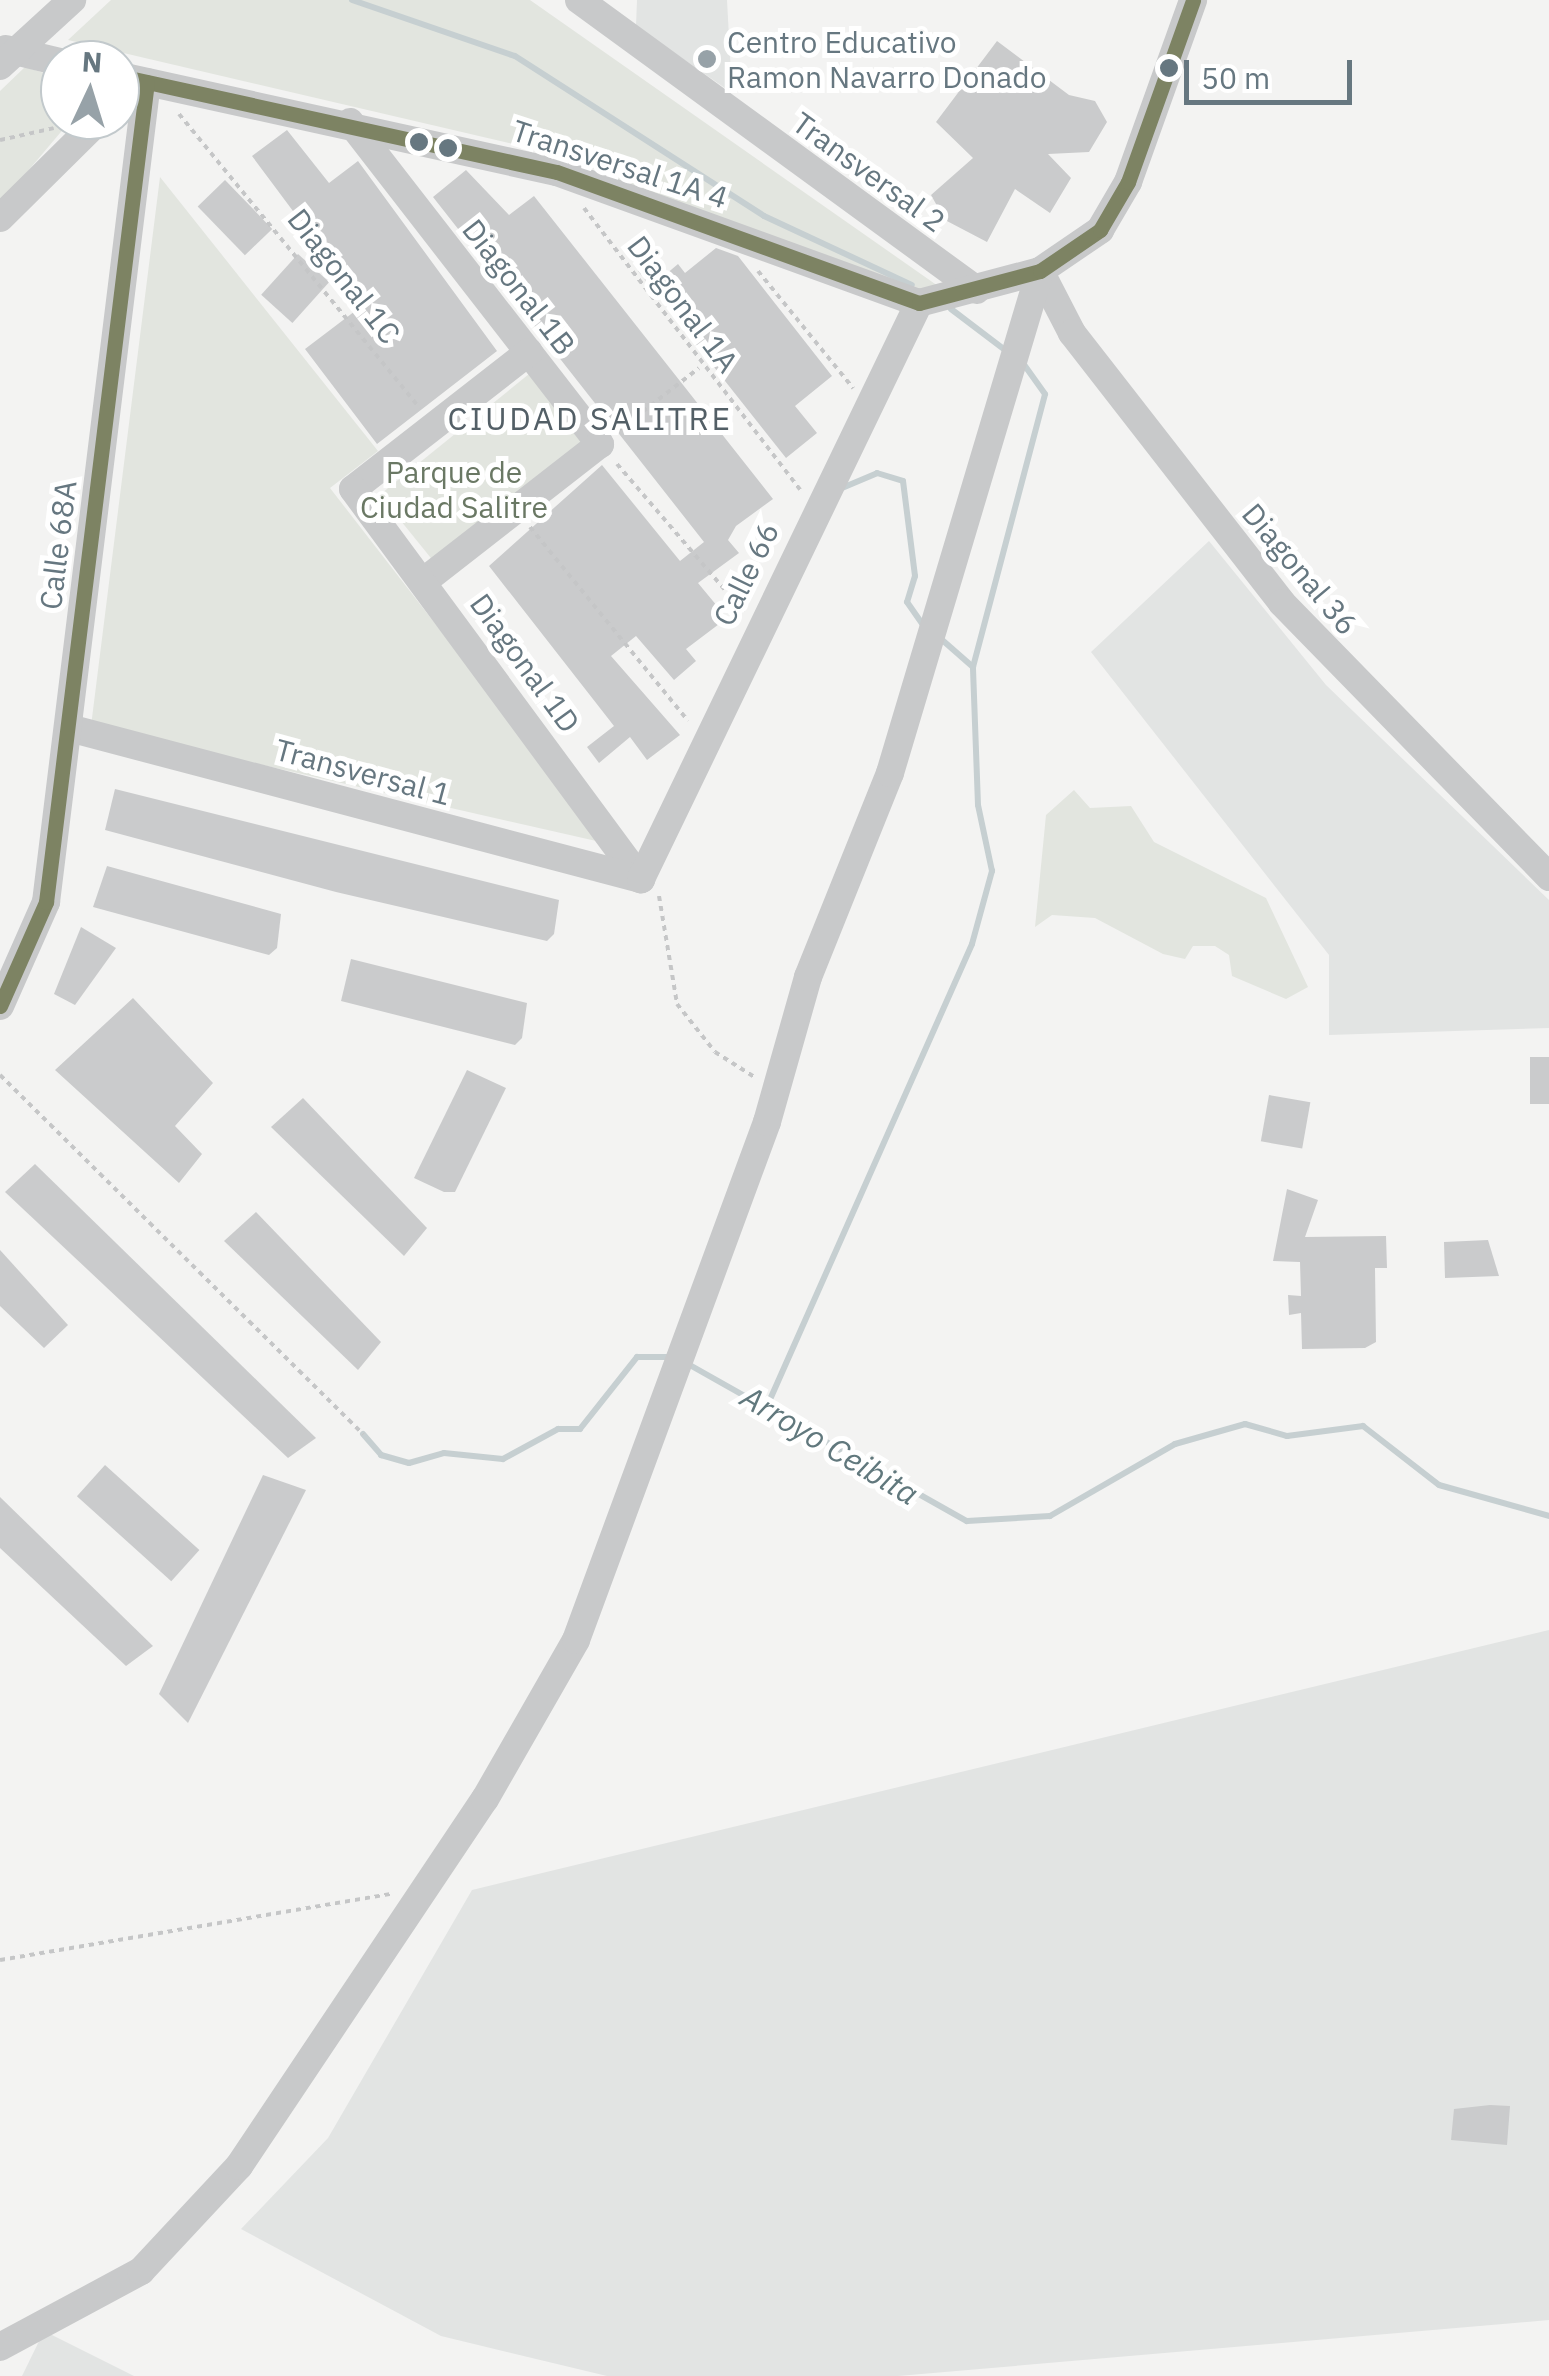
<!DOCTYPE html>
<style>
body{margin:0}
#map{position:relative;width:1549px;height:2376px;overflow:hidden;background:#f3f3f2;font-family:"IBM Plex Sans",sans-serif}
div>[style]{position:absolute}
.built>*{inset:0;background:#e2e4e3}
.green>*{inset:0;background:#e2e5df;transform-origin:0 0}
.stream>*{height:6px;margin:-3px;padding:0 3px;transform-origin:3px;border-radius:3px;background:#c6cfd1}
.building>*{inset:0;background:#cacbcc;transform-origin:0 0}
.path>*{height:4px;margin-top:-2px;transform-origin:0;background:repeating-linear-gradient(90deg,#c5c6c7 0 5px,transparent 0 10px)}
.minor>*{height:28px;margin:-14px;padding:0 14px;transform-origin:14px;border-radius:14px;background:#c8c9ca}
.bus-1>*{height:15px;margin:-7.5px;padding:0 7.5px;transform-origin:7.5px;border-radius:7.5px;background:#7d8363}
.dots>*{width:28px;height:28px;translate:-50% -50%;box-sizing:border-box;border:5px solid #fff;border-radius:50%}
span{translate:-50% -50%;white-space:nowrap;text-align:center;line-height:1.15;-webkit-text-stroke:10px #fff;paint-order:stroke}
.poi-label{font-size:30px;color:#667780}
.left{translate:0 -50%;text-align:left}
.street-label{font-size:30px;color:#667780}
.park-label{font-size:30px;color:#6a7864}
.neighbourhood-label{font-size:32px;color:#535f66;letter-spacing:2.5px}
.water-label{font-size:32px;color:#61787d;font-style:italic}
.north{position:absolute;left:40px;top:40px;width:100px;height:100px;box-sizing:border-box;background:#fff;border:2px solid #c2c9cc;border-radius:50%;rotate:4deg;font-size:28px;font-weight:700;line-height:40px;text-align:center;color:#667780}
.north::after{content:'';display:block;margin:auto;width:35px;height:45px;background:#97a2a8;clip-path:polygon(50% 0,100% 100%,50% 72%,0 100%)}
.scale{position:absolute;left:1184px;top:60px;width:168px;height:45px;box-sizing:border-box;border:5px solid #667780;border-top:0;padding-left:12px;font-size:30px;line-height:35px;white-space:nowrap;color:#667780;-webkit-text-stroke:8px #fff;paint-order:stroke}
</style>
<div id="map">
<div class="built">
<i style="clip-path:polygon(637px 0,727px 0,732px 93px,636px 26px)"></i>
<i style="clip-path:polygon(1209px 541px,1326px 685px,1549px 900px,1549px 1028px,1329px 1035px,1329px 955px,1091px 652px)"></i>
<i style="clip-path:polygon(1549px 1630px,1549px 2320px,898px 2376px,607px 2376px,441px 2336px,241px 2229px,328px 2138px,472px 1890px)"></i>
<i style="clip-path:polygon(44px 2331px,134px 2376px,22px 2376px)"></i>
</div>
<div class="green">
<i style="clip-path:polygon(111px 0,530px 0,938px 286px,918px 299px,556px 154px,68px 40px)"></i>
<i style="clip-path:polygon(25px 67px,60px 78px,60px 120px,71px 120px,0 204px,0 91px)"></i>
<i style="clip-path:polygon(160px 177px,378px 451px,330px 488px,605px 843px,91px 726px)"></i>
<i style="left:529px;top:374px;width:87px;height:192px;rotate:51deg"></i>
<i style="clip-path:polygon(1074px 790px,1090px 808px,1131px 806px,1154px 842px,1266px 898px,1308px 987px,1286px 999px,1232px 976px,1229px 955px,1215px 946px,1193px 946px,1185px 959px,1163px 954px,1095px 918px,1052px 915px,1035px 927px,1046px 815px)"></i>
</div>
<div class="stream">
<i style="left:352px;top:0;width:172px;rotate:19deg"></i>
<i style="left:515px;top:56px;width:296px;rotate:32.7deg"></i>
<i style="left:764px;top:216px;width:163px;rotate:25deg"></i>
<i style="left:951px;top:309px;width:73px;rotate:37.2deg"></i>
<i style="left:842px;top:488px;width:38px;rotate:-23deg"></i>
<i style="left:877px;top:473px;width:27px;rotate:17deg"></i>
<i style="left:903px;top:481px;width:96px;rotate:82.8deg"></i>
<i style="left:915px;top:576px;width:27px;rotate:107deg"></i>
<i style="left:907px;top:602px;width:32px;rotate:55deg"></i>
<i style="left:973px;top:667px;width:282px;rotate:-75.2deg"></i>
<i style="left:1045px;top:394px;width:43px;rotate:-125.5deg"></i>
<i style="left:688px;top:1364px;width:320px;rotate:29.4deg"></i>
<i style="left:967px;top:1521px;width:83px;rotate:-3.4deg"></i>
<i style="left:1050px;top:1516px;width:144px;rotate:-29.9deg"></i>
<i style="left:1175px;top:1444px;width:73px;rotate:-15.9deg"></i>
<i style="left:1245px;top:1424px;width:44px;rotate:15.9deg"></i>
<i style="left:1287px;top:1436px;width:77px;rotate:-7.5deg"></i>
<i style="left:1363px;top:1426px;width:96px;rotate:37.8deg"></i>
<i style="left:1439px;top:1485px;width:114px;rotate:15.7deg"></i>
<i style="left:768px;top:1404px;width:503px;rotate:-66.08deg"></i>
<i style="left:972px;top:944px;width:76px;rotate:-74.7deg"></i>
<i style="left:992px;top:871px;width:67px;rotate:-102deg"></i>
<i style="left:978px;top:805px;width:138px;rotate:-92.1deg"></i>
<i style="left:973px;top:667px;width:44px;rotate:-138.7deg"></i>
<i style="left:363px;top:1434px;width:28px;rotate:49deg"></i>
<i style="left:381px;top:1455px;width:29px;rotate:16deg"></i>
<i style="left:409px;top:1463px;width:36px;rotate:-16deg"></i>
<i style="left:444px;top:1453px;width:59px;rotate:5.8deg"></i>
<i style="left:503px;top:1459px;width:63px;rotate:-28.6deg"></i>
<i style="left:558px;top:1429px;width:22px"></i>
<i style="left:580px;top:1429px;width:92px;rotate:-51.6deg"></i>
<i style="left:637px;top:1357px;width:35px"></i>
</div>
<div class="building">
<i style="clip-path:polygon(997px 41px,1069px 95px,1095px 101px,1107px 122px,1089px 152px,1048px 154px,1071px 178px,1050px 213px,1015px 189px,987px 242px,945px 220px,931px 195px,973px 158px,936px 122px)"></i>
<i style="clip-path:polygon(287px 130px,329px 183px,358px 161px,497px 351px,377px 444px,305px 349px,363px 305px,252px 156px)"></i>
<i style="clip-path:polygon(466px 170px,509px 215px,534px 196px,773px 499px,736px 526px,728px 540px,739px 553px,698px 583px,727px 618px,686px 649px,696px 661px,674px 680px,636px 636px,611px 656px,680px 735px,647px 760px,630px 737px,599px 763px,587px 747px,614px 726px,489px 566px,602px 465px,680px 561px,704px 542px,433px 197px)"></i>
<i style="left:225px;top:180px;width:68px;height:38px;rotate:46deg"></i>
<i style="clip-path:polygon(716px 248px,738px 256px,832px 376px,795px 406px,817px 433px,786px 458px,638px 271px,653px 259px,665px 275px,678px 264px,685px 273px)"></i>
<i style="left:298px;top:254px;width:42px;height:55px;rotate:42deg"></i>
<i style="clip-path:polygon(115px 789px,559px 900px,554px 934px,547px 941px,336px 892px,105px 830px)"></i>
<i style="clip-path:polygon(107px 866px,281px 914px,277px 948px,269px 955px,93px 907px)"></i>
<i style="clip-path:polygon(81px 927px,116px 948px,75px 1005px,54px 994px)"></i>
<i style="clip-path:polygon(351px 959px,527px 1003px,522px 1038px,515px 1045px,341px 1001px)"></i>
<i style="clip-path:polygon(133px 998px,213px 1083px,175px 1126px,202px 1154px,179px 1183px,55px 1070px)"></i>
<i style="left:1530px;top:1057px;width:19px;height:47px"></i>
<i style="clip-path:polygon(467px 1070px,506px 1088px,455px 1192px,444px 1192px,414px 1178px)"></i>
<i style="left:1269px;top:1095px;width:42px;height:47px;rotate:10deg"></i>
<i style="clip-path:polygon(303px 1098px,427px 1228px,404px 1256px,271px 1127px)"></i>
<i style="clip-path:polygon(35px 1164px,316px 1438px,288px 1458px,5px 1192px)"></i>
<i style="clip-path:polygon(1287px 1189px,1318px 1200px,1305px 1237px,1386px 1236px,1387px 1268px,1375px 1268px,1376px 1342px,1365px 1348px,1302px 1349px,1301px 1313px,1289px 1315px,1288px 1295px,1301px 1296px,1300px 1262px,1273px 1261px)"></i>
<i style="clip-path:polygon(256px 1212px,381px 1342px,358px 1370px,224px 1241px)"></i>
<i style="clip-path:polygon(1488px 1240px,1499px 1276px,1445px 1278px,1444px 1242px)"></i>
<i style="clip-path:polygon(0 1250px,68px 1325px,44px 1348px,0 1306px)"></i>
<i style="left:105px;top:1465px;width:127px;height:42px;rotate:42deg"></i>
<i style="clip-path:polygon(263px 1475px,306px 1490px,188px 1723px,159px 1694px)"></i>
<i style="clip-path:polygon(0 1497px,153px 1646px,126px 1666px,0 1548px)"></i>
<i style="clip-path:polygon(1490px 2105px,1510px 2106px,1507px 2145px,1451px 2140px,1454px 2109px)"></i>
</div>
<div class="path">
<i style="left:179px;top:114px;width:380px;rotate:50.7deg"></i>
<i style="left:0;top:140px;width:55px;rotate:-12.5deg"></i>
<i style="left:584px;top:208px;width:355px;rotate:52.5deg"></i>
<i style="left:758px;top:271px;width:151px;rotate:50.9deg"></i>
<i style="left:619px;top:430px;width:101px;rotate:-37.8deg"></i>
<i style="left:617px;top:464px;width:195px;rotate:49.4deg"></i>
<i style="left:530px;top:527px;width:250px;rotate:50.8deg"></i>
<i style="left:659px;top:896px;width:109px;rotate:80.5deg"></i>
<i style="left:677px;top:1004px;width:61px;rotate:51.6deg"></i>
<i style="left:715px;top:1052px;width:49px;rotate:32.4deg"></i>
<i style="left:0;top:1075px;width:511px;rotate:44.68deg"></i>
<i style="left:0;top:1960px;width:398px;rotate:-9.6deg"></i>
</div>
<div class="minor">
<i style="left:579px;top:0;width:492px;rotate:36.1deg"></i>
<i style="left:6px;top:49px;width:56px;rotate:13.5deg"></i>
<i style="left:0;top:66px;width:98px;rotate:-42.5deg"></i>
<i style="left:120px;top:76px;width:447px;rotate:12.4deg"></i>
<i style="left:557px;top:172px;width:385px;rotate:19.9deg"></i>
<i style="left:919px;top:303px;width:125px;rotate:-14.8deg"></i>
<i style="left:1040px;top:271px;width:73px;rotate:-34.3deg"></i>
<i style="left:1100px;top:230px;width:56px;rotate:-59.7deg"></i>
<i style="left:1128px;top:182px;width:193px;rotate:-70.3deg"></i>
<i style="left:350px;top:122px;width:408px;rotate:52.2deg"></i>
<i style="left:600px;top:444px;width:222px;rotate:142.1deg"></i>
<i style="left:0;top:218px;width:139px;rotate:-44.7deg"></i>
<i style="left:1040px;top:271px;width:70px;rotate:62.7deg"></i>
<i style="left:1072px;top:333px;width:342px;rotate:52.1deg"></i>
<i style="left:1282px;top:603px;width:383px;rotate:45.7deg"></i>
<i style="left:529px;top:352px;width:223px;rotate:142.1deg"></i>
<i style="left:353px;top:489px;width:485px;rotate:53.6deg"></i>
<i style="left:69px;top:728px;width:592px;rotate:14.79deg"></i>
<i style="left:641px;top:879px;width:640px;rotate:-64.24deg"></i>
<i style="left:0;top:1006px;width:114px;rotate:-66.1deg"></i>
<i style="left:46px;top:902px;width:826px;rotate:-82.98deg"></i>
<i style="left:0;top:2347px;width:160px;rotate:-28.3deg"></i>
<i style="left:141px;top:2271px;width:144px;rotate:-47deg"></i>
<i style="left:239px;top:2166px;width:442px;rotate:-56.2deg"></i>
<i style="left:485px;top:1799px;width:183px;rotate:-60.2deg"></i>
<i style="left:576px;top:1640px;width:552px;rotate:-69.76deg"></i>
<i style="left:767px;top:1122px;width:151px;rotate:-74.2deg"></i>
<i style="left:808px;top:977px;width:220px;rotate:-68.1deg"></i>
<i style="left:890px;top:773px;width:524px;rotate:-73.36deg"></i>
</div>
<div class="bus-1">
<i style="left:120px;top:76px;width:447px;rotate:12.4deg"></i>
<i style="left:557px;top:172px;width:385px;rotate:19.9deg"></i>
<i style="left:919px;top:303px;width:125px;rotate:-14.8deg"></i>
<i style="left:1040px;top:271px;width:73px;rotate:-34.3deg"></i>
<i style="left:1100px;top:230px;width:56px;rotate:-59.7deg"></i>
<i style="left:1128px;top:182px;width:193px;rotate:-70.3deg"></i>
<i style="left:0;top:1006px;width:114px;rotate:-66.1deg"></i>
<i style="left:46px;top:902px;width:826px;rotate:-82.98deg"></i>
</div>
<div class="dots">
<i style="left:707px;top:59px;background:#97a2a8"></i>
<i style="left:1169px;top:68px;background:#667780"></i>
<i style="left:419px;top:142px;background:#667780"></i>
<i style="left:448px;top:148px;background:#667780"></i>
</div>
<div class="poi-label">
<span class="left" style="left:727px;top:59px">Centro Educativo<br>Ramon Navarro Donado</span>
</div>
<div class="street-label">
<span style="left:620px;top:164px;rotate:18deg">Transversal 1A 4</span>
<span style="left:869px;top:172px;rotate:36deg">Transversal 2</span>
<span style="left:344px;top:276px;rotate:52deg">Diagonal 1C</span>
<span style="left:519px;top:287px;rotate:52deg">Diagonal 1B</span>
<span style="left:683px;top:304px;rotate:53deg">Diagonal 1A</span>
<span style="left:58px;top:545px;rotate:-83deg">Calle 68A</span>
<span style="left:1300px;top:569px;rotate:50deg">Diagonal 36</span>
<span style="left:746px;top:574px;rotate:-64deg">Calle 66</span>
<span style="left:525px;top:663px;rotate:54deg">Diagonal 1D</span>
<span style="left:363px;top:772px;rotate:15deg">Transversal 1</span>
</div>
<div class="park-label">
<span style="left:454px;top:489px">Parque de<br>Ciudad Salitre</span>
</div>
<div class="neighbourhood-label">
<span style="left:590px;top:418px">CIUDAD SALITRE</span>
</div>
<div class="water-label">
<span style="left:830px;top:1445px;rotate:31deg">Arroyo Ceibita</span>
</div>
<div class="north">N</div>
<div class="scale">50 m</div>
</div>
